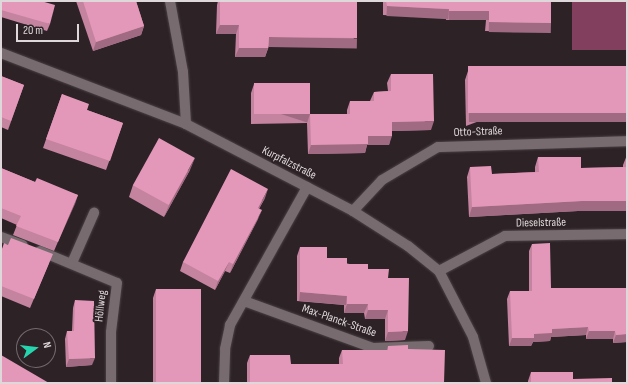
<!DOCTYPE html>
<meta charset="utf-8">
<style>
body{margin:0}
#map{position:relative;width:628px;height:384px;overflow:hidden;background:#2d2327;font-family:"Sofia Sans Condensed",sans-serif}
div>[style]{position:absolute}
.forest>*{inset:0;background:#823f5e;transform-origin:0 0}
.roads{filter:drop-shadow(0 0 1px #4a4145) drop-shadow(0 0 1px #4a4145)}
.minor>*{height:10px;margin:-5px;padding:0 5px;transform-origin:5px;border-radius:5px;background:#776b70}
.wall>*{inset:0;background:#c4839f}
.shaded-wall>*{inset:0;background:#a06a82;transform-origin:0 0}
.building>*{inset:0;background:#e498b9;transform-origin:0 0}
span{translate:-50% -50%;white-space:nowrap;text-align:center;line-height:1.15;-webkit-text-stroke:4px #2d2327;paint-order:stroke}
.street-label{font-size:12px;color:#dfd8da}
.frame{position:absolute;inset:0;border:2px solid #dfd8da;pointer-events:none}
.north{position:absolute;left:16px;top:328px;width:40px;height:40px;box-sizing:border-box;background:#2d2327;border:1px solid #746b6f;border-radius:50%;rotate:75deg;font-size:11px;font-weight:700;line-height:16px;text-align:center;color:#dfd8da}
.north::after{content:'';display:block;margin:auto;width:14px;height:18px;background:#26d5ae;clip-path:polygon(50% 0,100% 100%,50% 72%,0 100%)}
.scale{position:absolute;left:16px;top:24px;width:63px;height:18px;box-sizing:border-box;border:2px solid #dfd8da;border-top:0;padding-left:5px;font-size:12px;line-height:14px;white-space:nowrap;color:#dfd8da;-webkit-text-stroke:3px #2d2327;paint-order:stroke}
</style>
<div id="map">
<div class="forest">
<i style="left:572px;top:1px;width:55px;height:49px"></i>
</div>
<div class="roads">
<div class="minor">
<i style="left:170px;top:1px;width:72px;rotate:79.6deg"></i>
<i style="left:183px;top:72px;width:52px;rotate:86.7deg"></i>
<i style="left:1px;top:53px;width:198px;rotate:21deg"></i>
<i style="left:186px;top:124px;width:188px;rotate:27.5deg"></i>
<i style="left:353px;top:211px;width:65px;rotate:32.5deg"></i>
<i style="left:408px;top:246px;width:40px;rotate:39deg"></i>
<i style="left:439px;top:271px;width:74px;rotate:62.7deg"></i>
<i style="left:473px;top:337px;width:48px;rotate:74.2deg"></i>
<i style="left:353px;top:211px;width:42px;rotate:-46.9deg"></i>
<i style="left:382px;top:180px;width:65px;rotate:-30.5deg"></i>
<i style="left:438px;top:147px;width:189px;rotate:-1.8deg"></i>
<i style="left:1px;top:237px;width:23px;rotate:20deg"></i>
<i style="left:40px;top:251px;width:83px;rotate:22.6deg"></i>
<i style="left:117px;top:283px;width:49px;rotate:97deg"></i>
<i style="left:111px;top:332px;width:51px;rotate:90deg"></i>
<i style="left:72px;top:263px;width:55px;rotate:-66.3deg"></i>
<i style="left:439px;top:271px;width:75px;rotate:-27.9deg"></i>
<i style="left:505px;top:236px;width:122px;rotate:-0.9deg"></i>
<i style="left:244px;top:301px;width:137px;rotate:20deg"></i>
<i style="left:373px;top:348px;width:56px;rotate:-2deg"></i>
<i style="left:224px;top:383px;width:34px;rotate:-88deg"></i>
<i style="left:225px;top:349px;width:25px;rotate:-78deg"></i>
<i style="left:230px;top:325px;width:158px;rotate:-60.8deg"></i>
</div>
</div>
<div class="wall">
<i style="clip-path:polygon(1px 1px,50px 24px,47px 31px,1px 17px)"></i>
<i style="clip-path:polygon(76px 1px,136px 1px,144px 26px,141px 35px,93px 51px)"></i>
<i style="clip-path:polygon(218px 1px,357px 1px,353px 47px,269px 46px,265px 57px,235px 57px,236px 34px,216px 34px,217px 5px)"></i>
<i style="clip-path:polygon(383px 1px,551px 1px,551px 23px,548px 32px,485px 31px,486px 20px,446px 20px,446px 18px,383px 15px)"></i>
<i style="clip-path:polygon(627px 66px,466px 126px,465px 80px,468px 71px)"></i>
<i style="clip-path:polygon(391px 74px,431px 130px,392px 131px,389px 145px,367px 145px,365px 153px,308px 154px,307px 123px,251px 124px,251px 93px,254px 84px,310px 114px,347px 114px,347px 110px,350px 101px,370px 101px,374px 92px,388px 91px,387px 83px)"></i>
<i style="clip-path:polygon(1px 76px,24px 85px,8px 130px,1px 127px)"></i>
<i style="clip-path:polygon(62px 94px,87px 110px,123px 123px,106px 170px,43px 148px)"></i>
<i style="clip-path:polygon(627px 155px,627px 211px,578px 211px,469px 217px,467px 177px,470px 167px,492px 174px,535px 172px,535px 167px,538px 157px,581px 168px,623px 167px,623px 165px)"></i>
<i style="clip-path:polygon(1px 168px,35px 182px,78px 195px,54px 251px,13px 235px,17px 225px,1px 218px)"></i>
<i style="clip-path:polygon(190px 170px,164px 217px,129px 197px,133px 185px)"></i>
<i style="clip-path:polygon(265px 198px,259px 209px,258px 219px,230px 273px,225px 271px,215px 290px,180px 271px,183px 262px)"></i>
<i style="clip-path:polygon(532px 244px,551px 288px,627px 288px,627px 342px,613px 343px,613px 339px,586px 339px,586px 335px,551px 337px,550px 341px,533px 342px,531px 346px,509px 346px,507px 299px,510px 291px,529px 291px,529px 251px)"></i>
<i style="clip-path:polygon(300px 247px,327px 258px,368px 269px,388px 278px,405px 340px,385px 341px,385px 319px,365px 319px,364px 313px,344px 313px,344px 305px,297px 301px,297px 256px)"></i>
<i style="clip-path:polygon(1px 248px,49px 263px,30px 308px,1px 296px)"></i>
<i style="clip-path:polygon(156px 289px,201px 383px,153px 383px,153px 298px)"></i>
<i style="clip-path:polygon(75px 300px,92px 365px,66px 367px,65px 339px,67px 331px,72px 331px,73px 308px)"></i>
<i style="clip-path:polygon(388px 346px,408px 349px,444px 383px,247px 383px,247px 363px,250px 355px,291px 364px,339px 364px,339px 358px,342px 350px,387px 350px)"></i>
<i style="clip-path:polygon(531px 372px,573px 379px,612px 383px,528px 383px,528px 381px)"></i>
</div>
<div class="shaded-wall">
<i style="left:387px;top:6px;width:62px;height:10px;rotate:3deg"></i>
<i style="left:449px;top:11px;width:40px;height:9px"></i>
<i style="left:489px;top:22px;width:62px;height:10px;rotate:1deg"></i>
<i style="clip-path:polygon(220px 25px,239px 25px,236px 34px,216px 34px)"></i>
<i style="clip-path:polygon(144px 26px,141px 35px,93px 51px,96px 42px)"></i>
<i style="left:269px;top:37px;width:88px;height:10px;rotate:1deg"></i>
<i style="clip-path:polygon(239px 48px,268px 48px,265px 57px,235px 57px)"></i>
<i style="left:627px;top:113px;width:9px;height:158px;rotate:90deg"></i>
<i style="left:310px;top:114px;width:9px;height:56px;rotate:108deg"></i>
<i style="clip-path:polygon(434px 121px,431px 130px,388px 131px,392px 122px)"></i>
<i style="clip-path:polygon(368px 136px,392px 136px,389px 145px,367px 145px,365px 153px,308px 154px,311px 145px)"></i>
<i style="clip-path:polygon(195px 158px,190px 170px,164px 217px,169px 205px)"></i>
<i style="clip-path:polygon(268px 189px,265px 198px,254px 217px,258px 208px)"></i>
<i style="clip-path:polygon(78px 195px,75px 204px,54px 251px,58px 242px)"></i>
<i style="clip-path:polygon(582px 201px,627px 201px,627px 211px,578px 211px,469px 217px,472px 207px)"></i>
<i style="clip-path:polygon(262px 210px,258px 219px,230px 273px,233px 264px)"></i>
<i style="clip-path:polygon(229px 262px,225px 271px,215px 290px,218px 281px)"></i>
<i style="left:300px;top:292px;width:47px;height:9px;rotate:5deg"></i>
<i style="clip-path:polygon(347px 304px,368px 304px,364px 313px,344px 313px)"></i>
<i style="clip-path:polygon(368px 310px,388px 310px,385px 319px,365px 319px)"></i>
<i style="clip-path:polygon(588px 327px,586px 335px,551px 337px,550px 341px,533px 342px,531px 346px,509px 346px,512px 338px,534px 334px,552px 329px)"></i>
<i style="clip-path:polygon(408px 331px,405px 340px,385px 341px,388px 332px)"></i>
<i style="clip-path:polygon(589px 331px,615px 331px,613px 339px,586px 339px)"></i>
<i style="clip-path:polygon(627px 334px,627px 342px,613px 343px,616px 335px)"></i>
<i style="clip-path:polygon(95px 358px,92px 365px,66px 367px,69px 359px)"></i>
</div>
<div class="building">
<i style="clip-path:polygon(1px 1px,41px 1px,55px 5px,50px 24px,1px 10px)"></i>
<i style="clip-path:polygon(83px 1px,136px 1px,144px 26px,96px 42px)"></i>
<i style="clip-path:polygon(220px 1px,357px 1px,357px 38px,269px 37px,268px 48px,239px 48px,239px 25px,220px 25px)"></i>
<i style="clip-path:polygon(386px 1px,551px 1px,551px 23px,489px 22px,489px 11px,449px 11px,449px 9px,387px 6px)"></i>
<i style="left:627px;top:66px;width:47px;height:159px;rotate:90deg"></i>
<i style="clip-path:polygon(391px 74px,433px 74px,434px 121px,392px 122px,392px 136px,368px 136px,368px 144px,311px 145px,310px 114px,350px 114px,350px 101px,374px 101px,374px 92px,391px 91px)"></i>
<i style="clip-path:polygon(1px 76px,24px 85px,11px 121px,1px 117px)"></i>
<i style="left:310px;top:83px;width:31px;height:56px;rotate:90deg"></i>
<i style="clip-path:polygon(62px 94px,89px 104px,87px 110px,123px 123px,110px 161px,46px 139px)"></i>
<i style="left:159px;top:138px;width:41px;height:54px;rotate:29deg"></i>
<i style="clip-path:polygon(627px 155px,627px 201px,582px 201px,472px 207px,470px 167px,491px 166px,492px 174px,539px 172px,538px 157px,581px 157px,581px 168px,627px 167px)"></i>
<i style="clip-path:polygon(1px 168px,35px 182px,37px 178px,78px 195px,58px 242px,16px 226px,21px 216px,1px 208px)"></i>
<i style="clip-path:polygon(231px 169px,268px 189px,258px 208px,262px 210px,233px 264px,229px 262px,218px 281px,183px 262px)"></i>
<i style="clip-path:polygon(11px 238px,53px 254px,34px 299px,1px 286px,1px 248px,2px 249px,4px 243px,8px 245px)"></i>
<i style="clip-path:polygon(550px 243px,551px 288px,627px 288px,627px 334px,616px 335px,615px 331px,589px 331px,588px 327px,552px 329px,552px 333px,534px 334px,534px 338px,512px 338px,510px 291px,532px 291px,532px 244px)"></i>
<i style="clip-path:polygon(300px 247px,327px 247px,327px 258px,347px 258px,347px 264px,368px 264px,368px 269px,389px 269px,388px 278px,409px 278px,408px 331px,388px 332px,388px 310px,368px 310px,368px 304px,347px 304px,347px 296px,300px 292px)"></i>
<i style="left:156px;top:289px;width:45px;height:94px"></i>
<i style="clip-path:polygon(75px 300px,94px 301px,95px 358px,69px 359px,67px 331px,74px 331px)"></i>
<i style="clip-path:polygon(408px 345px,408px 349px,445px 350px,444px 383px,250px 383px,250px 355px,290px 355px,291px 364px,343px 364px,342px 350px,388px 350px,388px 346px)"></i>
<i style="clip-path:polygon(1px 355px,49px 383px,1px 383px)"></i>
<i style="clip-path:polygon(531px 372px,573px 372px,573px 379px,612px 378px,612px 383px,531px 383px)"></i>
</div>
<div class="street-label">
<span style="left:478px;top:132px;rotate:-2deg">Otto-Straße</span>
<span style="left:289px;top:163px;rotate:27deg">Kurpfalzstraße</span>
<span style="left:541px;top:223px;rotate:-1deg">Dieselstraße</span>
<span style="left:101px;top:306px;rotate:-83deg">Höllweg</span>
<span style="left:339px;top:321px;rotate:19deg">Max-Planck-Straße</span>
</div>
<div class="frame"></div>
<div class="north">N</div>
<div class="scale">20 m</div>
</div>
